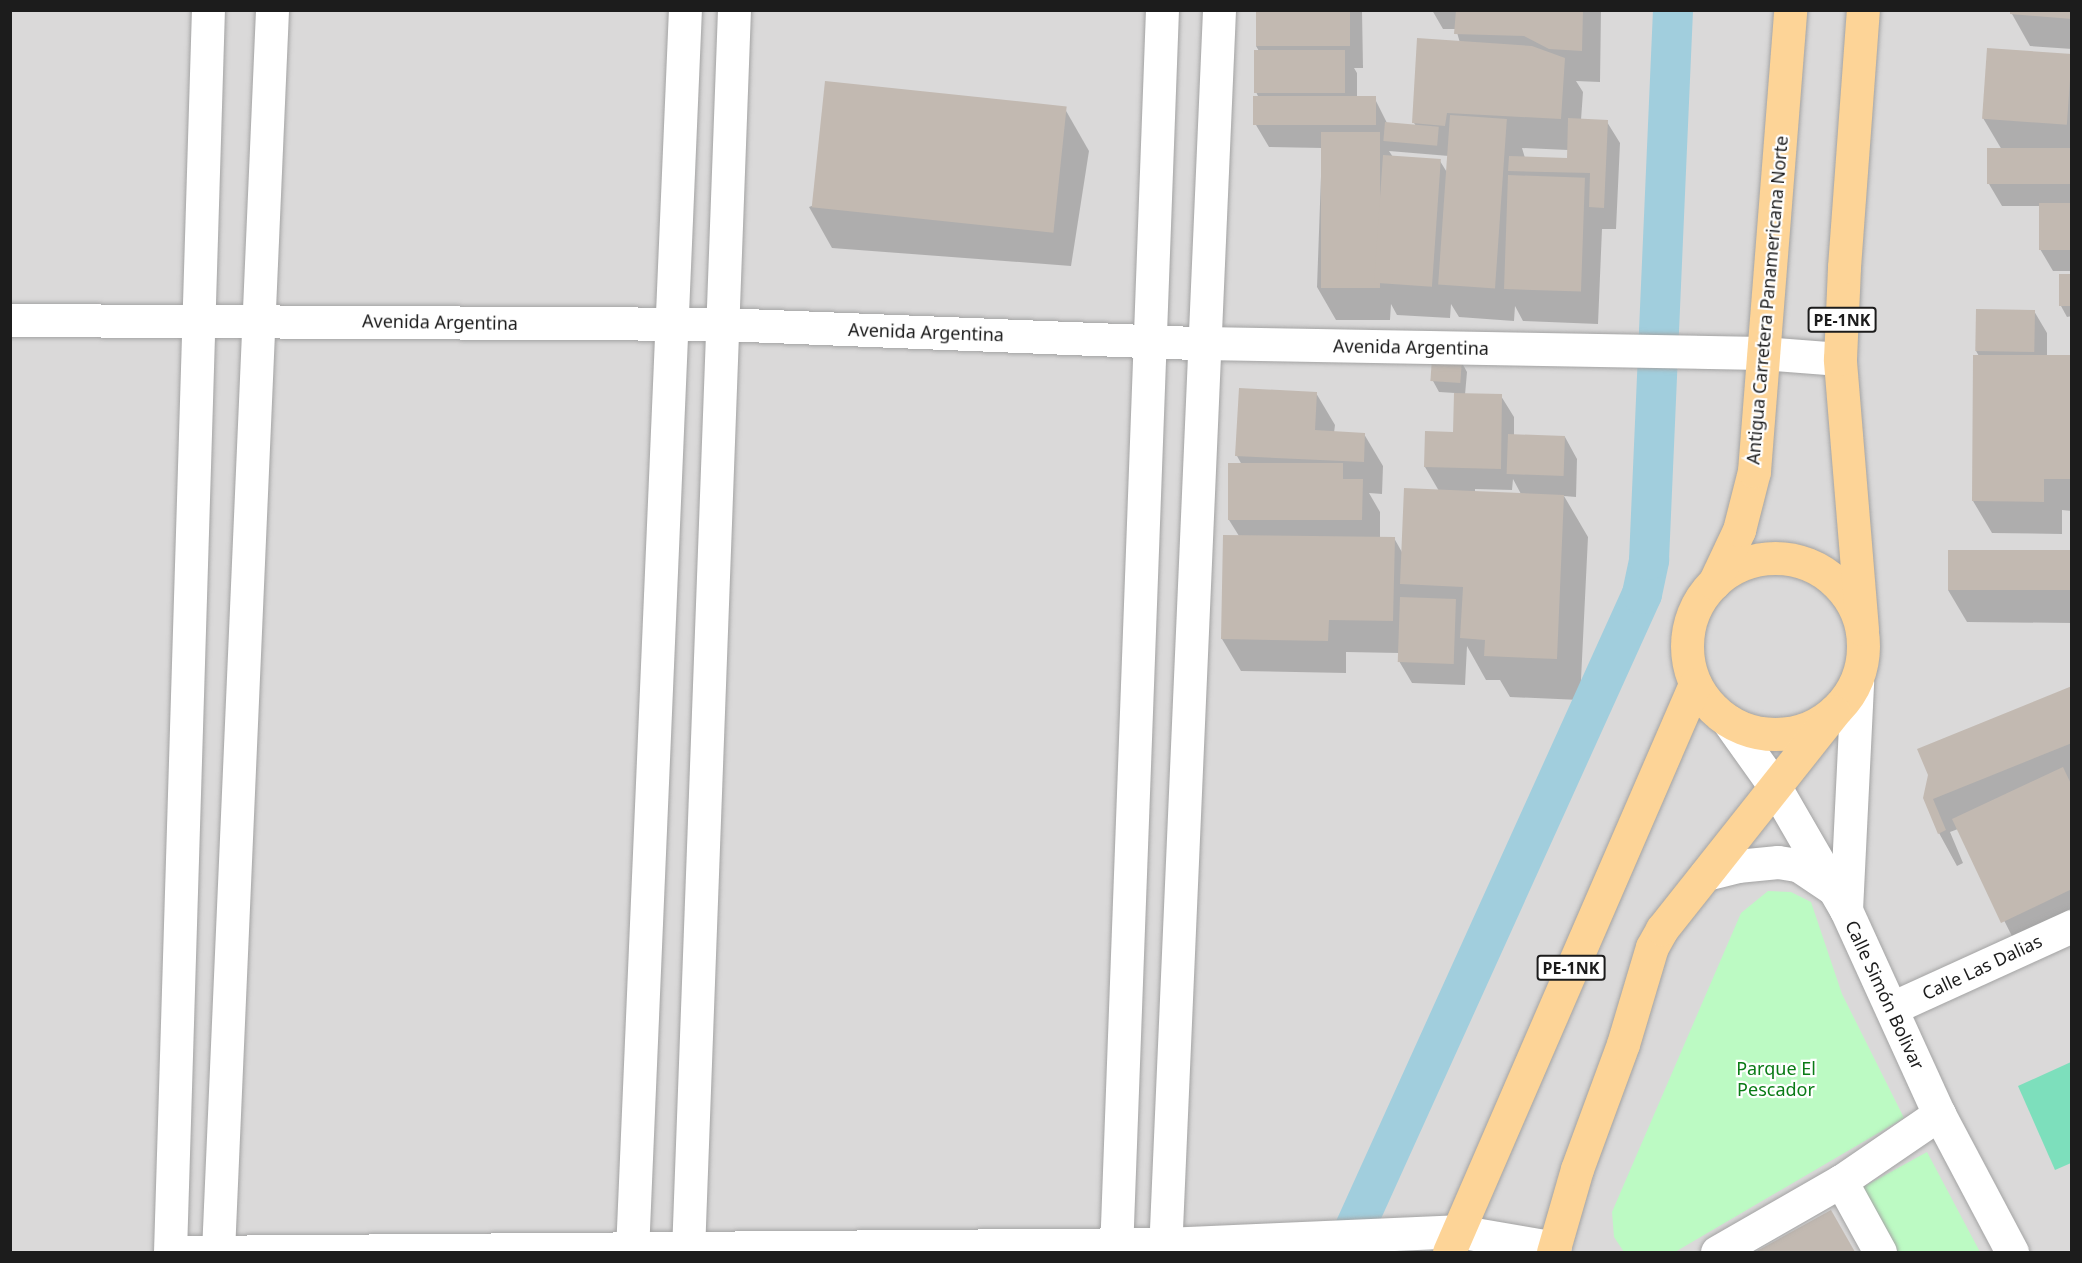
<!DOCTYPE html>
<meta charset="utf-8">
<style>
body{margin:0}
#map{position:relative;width:2082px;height:1263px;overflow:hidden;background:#eeeae1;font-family:"Noto Sans",sans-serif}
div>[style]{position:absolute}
.residential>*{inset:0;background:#dad9d9;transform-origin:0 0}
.park>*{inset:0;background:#bcfac3}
.pitch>*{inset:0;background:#7ddfbc}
.shadow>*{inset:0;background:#0003}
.canal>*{height:40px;margin:-20px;padding:0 20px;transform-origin:20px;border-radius:20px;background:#a1cedd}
.building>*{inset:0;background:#c2b9b1;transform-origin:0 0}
.roads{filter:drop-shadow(0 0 2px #a3a3a3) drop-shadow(0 0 2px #a3a3a3)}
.minor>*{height:33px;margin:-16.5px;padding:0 16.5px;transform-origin:16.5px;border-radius:16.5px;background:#fff}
.tertiary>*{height:33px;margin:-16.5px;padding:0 16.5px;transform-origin:16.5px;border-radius:16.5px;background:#fff}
.primary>*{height:33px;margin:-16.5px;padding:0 16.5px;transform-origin:16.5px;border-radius:16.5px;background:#fdd497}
.primary>.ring{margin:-16.5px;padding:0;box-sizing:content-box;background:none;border:33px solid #fdd497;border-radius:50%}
span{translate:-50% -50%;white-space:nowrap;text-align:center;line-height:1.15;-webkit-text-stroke:4.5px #fff;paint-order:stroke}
.shield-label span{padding:2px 4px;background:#fff;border:2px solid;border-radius:4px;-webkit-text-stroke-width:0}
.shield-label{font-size:16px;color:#1c1c1c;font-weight:700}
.street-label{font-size:18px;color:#1c1c1c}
.park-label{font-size:18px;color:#0a7b16}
.frame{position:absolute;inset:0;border:12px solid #1c1c1c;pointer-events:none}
</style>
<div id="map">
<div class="residential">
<i style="left:11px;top:11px;width:2060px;height:1241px"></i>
</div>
<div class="park">
<i style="clip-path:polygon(1768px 891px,1791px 892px,1811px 902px,1842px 994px,1904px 1118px,1675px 1252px,1624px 1252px,1614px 1237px,1612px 1212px,1741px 913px)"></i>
<i style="clip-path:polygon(1927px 1152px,1980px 1252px,1891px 1252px,1856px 1191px)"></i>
</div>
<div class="pitch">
<i style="clip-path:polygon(2071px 1062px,2071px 1163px,2055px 1170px,2018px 1086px)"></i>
</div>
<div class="shadow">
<i style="clip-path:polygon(evenodd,1257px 10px,1362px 10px,1363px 68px,1354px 68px,1357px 73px,1357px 99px,1375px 99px,1387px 123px,1416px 126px,1414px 123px,1460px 43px,1456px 29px,1443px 29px,1432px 10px,1601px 10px,1600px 82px,1576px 81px,1583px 92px,1581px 120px,1607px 122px,1620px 143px,1616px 229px,1602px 229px,1598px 324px,1523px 321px,1515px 306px,1514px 321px,1459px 317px,1451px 304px,1450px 318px,1397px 315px,1391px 304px,1390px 320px,1336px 320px,1317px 287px,1322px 148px,1269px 147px,1256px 125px,1259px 98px,1256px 92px,1259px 51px,1256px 46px,1257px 10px,1522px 148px,1568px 150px,1568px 159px,1525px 158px,1522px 148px,1257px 10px,1389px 151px,1449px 156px,1448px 174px,1440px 161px,1393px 157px,1389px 151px)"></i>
<i style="clip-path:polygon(2072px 10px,2072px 49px,2030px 46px,2012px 14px)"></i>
<i style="clip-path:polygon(2072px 56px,2072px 271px,2053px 271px,2040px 249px,2041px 206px,2002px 206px,1989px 184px,2002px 150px,1983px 118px)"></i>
<i style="clip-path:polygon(1065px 109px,1089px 151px,1071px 266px,832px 248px,809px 207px)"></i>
<i style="clip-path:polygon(2072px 275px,2072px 316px,2067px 317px,2061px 306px)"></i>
<i style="clip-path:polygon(2034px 311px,2047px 333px,2047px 356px,2072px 356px,2072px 511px,2062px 510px,2062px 534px,1992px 533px,1973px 501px,1979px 356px,1976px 351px)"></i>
<i style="clip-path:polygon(evenodd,1461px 361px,1467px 372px,1465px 395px,1501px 396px,1514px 417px,1514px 436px,1565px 437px,1577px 459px,1576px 497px,1564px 496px,1588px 537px,1580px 700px,1510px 697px,1500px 680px,1486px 680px,1467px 646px,1465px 685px,1412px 683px,1399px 661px,1399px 653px,1346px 652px,1346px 673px,1241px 671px,1222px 639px,1239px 536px,1229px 520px,1230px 465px,1242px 465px,1237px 456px,1316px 393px,1335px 425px,1334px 433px,1364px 434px,1383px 466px,1382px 494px,1369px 493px,1380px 512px,1380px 538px,1394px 538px,1403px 554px,1439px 491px,1425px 467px,1454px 434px,1455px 393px,1439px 392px,1433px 381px,1461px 361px,1513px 479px,1521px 494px,1475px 492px,1475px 489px,1512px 490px,1513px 479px)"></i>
<i style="clip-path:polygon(2072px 553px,2072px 623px,1967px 622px,1948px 590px)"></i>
<i style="clip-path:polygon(2072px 688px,2072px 930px,2021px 954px,1958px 829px,1950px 832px,1963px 863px,1957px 866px,1939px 833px,1924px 797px)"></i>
<i style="clip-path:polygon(1830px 1212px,1853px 1252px,1758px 1252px)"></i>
</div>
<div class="canal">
<i style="left:1344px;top:1252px;width:722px;rotate:-65.63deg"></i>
<i style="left:1642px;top:594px;width:35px;rotate:-78deg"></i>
<i style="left:1649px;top:560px;width:551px;rotate:-87.5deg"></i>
</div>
<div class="building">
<i style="left:1256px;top:10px;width:94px;height:36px"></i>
<i style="clip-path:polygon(1456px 10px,1583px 10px,1582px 51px,1549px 49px,1524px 36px,1454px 34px)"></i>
<i style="clip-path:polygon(2010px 10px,2072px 10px,2072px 19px,2010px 14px)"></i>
<i style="clip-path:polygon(1417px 38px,1532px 46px,1565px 58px,1561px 119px,1447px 113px,1445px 126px,1412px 123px)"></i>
<i style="left:1987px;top:48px;width:85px;height:71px;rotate:4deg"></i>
<i style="left:1254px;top:50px;width:91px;height:43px"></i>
<i style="left:825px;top:81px;width:243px;height:127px;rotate:6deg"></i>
<i style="left:1253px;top:96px;width:123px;height:29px"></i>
<i style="left:1450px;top:115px;width:57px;height:170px;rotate:4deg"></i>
<i style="clip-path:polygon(1568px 118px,1608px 120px,1604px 208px,1589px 207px,1590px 173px,1508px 171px,1509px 156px,1567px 158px)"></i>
<i style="left:1385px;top:122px;width:54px;height:19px;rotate:5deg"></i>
<i style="left:1321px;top:132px;width:59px;height:156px"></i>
<i style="left:2072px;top:148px;width:36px;height:85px;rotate:90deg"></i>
<i style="left:1383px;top:155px;width:58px;height:128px;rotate:4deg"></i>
<i style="left:1508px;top:175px;width:77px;height:114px;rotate:2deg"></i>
<i style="left:2039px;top:203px;width:33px;height:47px"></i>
<i style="left:2059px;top:274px;width:13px;height:32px"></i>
<i style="left:1976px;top:309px;width:59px;height:42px;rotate:1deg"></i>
<i style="clip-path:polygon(1973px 355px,2072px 355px,2072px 479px,2044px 479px,2044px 502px,1972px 501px)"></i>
<i style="left:1432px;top:358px;width:30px;height:23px;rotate:4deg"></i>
<i style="clip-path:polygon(1239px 388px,1317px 392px,1315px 430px,1365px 433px,1364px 462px,1235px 456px)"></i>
<i style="clip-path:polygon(1454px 393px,1502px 394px,1501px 469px,1424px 467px,1425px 431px,1453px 432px)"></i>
<i style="left:1508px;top:434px;width:57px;height:40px;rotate:2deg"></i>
<i style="clip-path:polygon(1228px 463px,1343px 463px,1343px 479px,1363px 479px,1362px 520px,1228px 520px)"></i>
<i style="clip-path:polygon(1404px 488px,1564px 495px,1557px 659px,1484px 656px,1485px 640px,1460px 638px,1463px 587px,1400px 584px)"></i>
<i style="clip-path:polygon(1223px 535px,1395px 537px,1393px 621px,1329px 620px,1328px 641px,1221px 639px)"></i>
<i style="left:1948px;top:550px;width:124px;height:40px"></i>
<i style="left:1400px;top:597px;width:56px;height:65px;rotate:2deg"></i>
<i style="clip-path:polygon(2072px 686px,2072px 743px,1933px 799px,1946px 830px,1938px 834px,1923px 798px,1928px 775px,1917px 749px)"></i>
<i style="clip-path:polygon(2063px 767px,2072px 786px,2072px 889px,2001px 923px,1952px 819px)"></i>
<i style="clip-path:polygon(1831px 1210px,1855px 1252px,1755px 1252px)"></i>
</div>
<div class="roads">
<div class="minor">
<i style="left:1892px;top:1008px;width:198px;rotate:-24.5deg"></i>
<i style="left:1841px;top:1181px;width:81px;rotate:61.2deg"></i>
<i style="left:170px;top:1252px;width:1243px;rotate:-88.25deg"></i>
<i style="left:218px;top:1252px;width:1243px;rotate:-87.51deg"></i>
<i style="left:1717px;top:1252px;width:143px;rotate:-29.8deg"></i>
<i style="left:1841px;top:1181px;width:119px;rotate:-34.4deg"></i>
</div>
<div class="tertiary">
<i style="left:10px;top:320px;width:711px;rotate:0.32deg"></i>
<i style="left:721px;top:324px;width:482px;rotate:2.3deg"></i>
<i style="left:1203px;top:343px;width:559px;rotate:1.02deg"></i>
<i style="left:1762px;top:353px;width:78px;rotate:4.4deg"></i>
<i style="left:1728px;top:721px;width:81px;rotate:54.5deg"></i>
<i style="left:1775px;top:787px;width:142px;rotate:60deg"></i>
<i style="left:1846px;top:910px;width:224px;rotate:65.5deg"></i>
<i style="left:1939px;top:1114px;width:156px;rotate:62.1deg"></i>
<i style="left:1706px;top:874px;width:32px;rotate:-14deg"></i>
<i style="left:1737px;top:866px;width:41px;rotate:-5.6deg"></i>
<i style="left:1778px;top:862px;width:20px;rotate:9deg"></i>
<i style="left:1798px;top:865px;width:40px;rotate:34deg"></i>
<i style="left:1846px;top:910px;width:229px;rotate:-87.2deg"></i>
<i style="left:187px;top:1252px;width:978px;rotate:-0.47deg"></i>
<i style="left:1165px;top:1244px;width:292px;rotate:-2.5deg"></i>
<i style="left:1457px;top:1231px;width:99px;rotate:9.8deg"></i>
<i style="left:632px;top:1252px;width:1243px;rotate:-87.56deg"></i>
<i style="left:688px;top:1252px;width:1243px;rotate:-87.88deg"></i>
<i style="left:1116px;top:1252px;width:1243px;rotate:-87.88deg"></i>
<i style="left:1165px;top:1252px;width:1243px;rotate:-87.51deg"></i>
</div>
<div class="primary">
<i class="ring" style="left:1687px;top:558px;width:143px;height:143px"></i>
<i style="left:1714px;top:583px;width:59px;rotate:-64.7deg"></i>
<i style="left:1739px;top:530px;width:61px;rotate:-75.7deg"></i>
<i style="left:1754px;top:471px;width:462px;rotate:-85.5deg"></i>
<i style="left:1862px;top:629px;width:271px;rotate:-94.7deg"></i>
<i style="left:1840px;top:359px;width:92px;rotate:-87.5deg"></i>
<i style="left:1844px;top:267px;width:258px;rotate:-85.8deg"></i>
<i style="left:1449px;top:1252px;width:619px;rotate:-66.58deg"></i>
<i style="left:1553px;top:1252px;width:86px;rotate:-73.9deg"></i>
<i style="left:1577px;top:1169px;width:133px;rotate:-69.8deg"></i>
<i style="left:1623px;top:1044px;width:101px;rotate:-73.4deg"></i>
<i style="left:1652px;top:947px;width:21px;rotate:-61deg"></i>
<i style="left:1662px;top:929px;width:277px;rotate:-51.6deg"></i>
</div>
</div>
<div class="shield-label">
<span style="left:1842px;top:320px">PE-1NK</span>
<span style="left:1571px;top:968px">PE-1NK</span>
</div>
<div class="street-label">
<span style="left:1767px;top:300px;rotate:-85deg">Antigua Carretera Panamericana Norte</span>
<span style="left:440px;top:322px;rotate:1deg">Avenida Argentina</span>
<span style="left:926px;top:332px;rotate:2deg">Avenida Argentina</span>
<span style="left:1411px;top:347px;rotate:1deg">Avenida Argentina</span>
<span style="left:1982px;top:967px;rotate:-25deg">Calle Las Dalias</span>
<span style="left:1885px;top:995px;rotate:65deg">Calle Simón Bolivar</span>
</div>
<div class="park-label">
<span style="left:1776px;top:1079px">Parque El<br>Pescador</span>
</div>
<div class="frame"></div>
</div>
